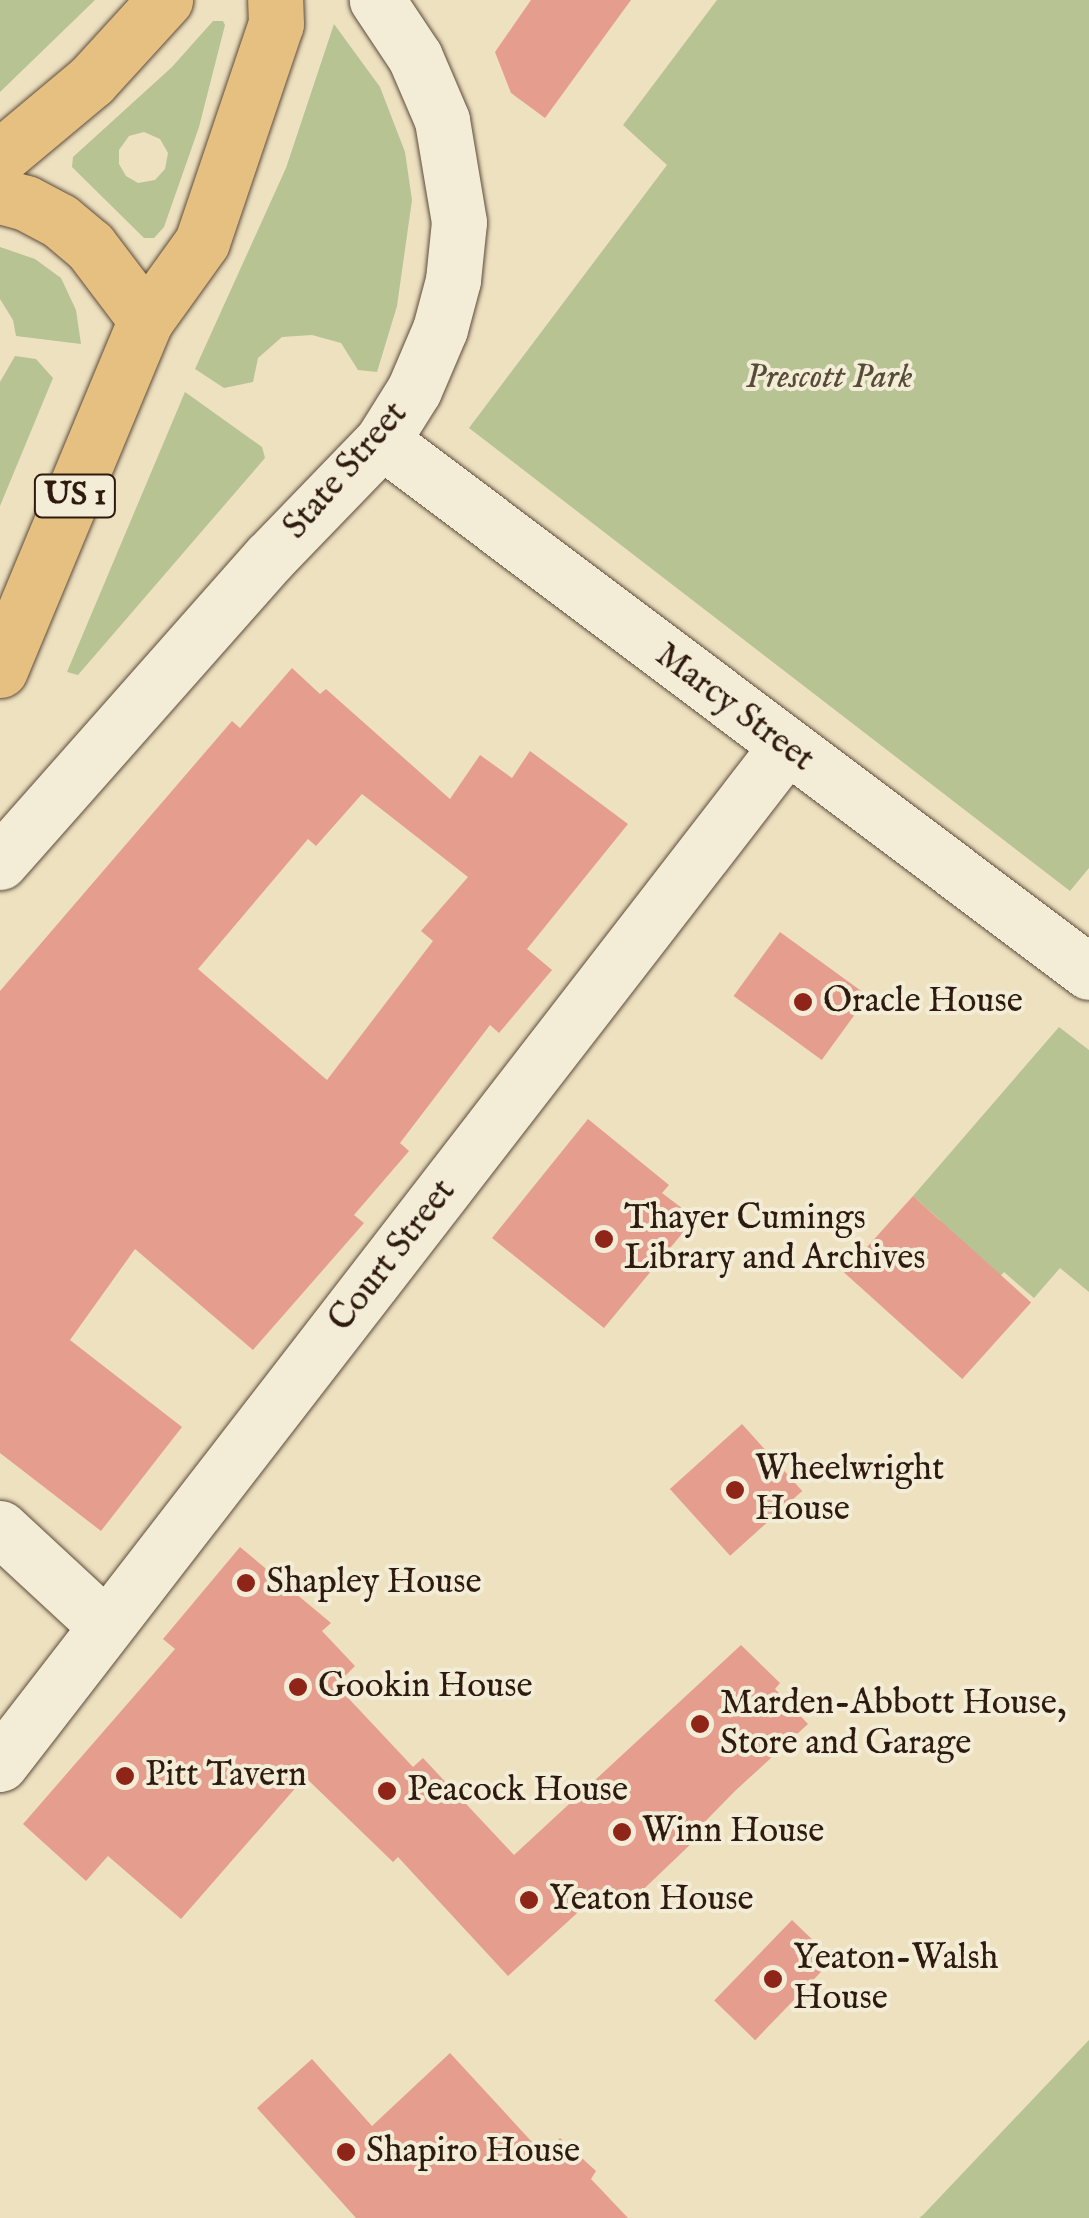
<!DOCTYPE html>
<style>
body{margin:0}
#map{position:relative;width:1089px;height:2218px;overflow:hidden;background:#ede1c0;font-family:"IM FELL English",serif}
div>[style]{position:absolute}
.green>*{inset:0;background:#b7c393}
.building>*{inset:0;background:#e59e8e;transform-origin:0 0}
.roads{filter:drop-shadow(0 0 2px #5e4c3b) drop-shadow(0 0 2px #5e4c3b)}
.minor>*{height:55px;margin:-27.5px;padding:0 27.5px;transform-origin:27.5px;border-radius:27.5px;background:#f3ecd6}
.major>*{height:55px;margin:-27.5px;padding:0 27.5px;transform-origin:27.5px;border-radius:27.5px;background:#e6c080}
.dots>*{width:28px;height:28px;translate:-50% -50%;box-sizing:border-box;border:5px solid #f3ecd6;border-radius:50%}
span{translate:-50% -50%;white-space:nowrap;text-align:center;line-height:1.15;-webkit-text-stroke:8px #f3ecd6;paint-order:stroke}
.shield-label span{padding:2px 8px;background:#f3ecd6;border:2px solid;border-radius:8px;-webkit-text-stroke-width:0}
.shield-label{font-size:32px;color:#2e1a0f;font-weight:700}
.park-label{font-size:35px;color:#574d37;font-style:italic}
.street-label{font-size:35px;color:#2e1a0f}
.poi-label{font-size:35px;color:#2e1a0f}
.left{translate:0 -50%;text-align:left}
</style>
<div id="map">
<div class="green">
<i style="clip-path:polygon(0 0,95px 0,0 92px)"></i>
<i style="clip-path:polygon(717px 0,1089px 0,1089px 868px,1070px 891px,469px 428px,667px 165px,623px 125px)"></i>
<i style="clip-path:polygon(evenodd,213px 21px,223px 21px,225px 25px,199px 127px,164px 227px,154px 238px,144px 238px,72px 167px,73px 157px,172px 67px,213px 21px,144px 132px,160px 139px,168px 153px,165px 169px,155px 180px,138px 183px,126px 176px,119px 164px,119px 150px,129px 136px,144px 132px)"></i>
<i style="clip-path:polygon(334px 24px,380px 87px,405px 152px,412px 200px,397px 306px,377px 372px,358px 370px,341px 343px,312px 335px,282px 337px,258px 358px,253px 382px,224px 388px,195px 369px,286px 168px)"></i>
<i style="clip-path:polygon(0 247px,35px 259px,61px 278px,76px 310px,81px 344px,16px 336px,13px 320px,0 299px)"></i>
<i style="clip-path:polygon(15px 356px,36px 359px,53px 378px,0 506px,0 382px)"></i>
<i style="clip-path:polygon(185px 392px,262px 447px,265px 458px,78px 675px,67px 672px)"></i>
<i style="clip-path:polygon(1059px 1027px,1089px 1050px,1089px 1292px,1060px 1268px,1034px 1298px,1004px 1272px,975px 1305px,914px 1251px,940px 1220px,913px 1196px)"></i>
<i style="clip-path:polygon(1089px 2040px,1089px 2218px,919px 2218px,923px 2215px)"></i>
</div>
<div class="building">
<i style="clip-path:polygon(531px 0,631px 0,545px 118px,511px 93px,495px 52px)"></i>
<i style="clip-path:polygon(evenodd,292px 668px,320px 694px,326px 689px,450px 799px,480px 755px,512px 778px,530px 751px,628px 824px,527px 949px,552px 970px,499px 1033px,490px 1025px,400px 1143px,409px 1151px,354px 1215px,364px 1223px,253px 1350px,135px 1249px,70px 1340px,182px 1427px,101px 1531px,0 1453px,0 991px,232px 721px,240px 728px,292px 668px,362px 794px,468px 877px,421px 931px,433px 941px,327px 1080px,198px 969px,308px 839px,316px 846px,362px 794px)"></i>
<i style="left:780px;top:932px;width:109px;height:79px;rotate:36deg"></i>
<i style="clip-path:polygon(588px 1119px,669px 1185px,662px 1193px,695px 1218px,604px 1328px,492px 1238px)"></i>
<i style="left:913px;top:1196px;width:159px;height:103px;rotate:42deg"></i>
<i style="left:742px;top:1424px;width:90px;height:97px;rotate:48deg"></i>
<i style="clip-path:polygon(240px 1547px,331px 1623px,322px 1631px,355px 1666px,336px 1685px,413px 1767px,423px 1758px,514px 1855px,741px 1645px,780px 1683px,775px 1689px,808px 1724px,735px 1791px,690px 1837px,694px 1841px,627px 1905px,608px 1885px,508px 1976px,398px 1857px,393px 1862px,305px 1777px,181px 1919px,108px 1856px,86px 1881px,23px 1824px,175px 1649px,163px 1639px)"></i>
<i style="left:792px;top:1920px;width:57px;height:112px;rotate:44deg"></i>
<i style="clip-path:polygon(450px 2053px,544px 2155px,560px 2138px,596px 2171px,591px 2179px,628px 2218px,356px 2218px,257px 2108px,312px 2059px,372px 2126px)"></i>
</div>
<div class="roads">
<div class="minor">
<i style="left:382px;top:441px;width:884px;rotate:36.91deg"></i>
<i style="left:0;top:862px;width:406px;rotate:-48.5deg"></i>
<i style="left:269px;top:558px;width:163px;rotate:-46deg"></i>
<i style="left:382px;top:441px;width:60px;rotate:-57.9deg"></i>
<i style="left:414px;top:390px;width:66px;rotate:-66.9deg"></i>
<i style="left:440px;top:329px;width:51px;rotate:-75.1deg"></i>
<i style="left:453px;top:280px;width:58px;rotate:-84.1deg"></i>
<i style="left:459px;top:222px;width:103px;rotate:-99.5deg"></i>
<i style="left:442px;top:120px;width:69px;rotate:-113.2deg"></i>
<i style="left:415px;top:57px;width:69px;rotate:-123.7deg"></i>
<i style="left:0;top:1528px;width:144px;rotate:42.8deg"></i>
<i style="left:0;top:1764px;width:1285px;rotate:-52.3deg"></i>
</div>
<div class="major">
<i style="left:0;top:157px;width:119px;rotate:-39.9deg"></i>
<i style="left:91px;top:81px;width:110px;rotate:-47.6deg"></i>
<i style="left:0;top:196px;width:27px;rotate:15deg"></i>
<i style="left:26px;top:203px;width:38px;rotate:28deg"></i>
<i style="left:60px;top:221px;width:39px;rotate:40deg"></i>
<i style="left:90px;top:246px;width:93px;rotate:52.9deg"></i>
<i style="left:0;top:670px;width:379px;rotate:-67.4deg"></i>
<i style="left:146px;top:320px;width:96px;rotate:-54.3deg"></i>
<i style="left:202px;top:242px;width:230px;rotate:-71.3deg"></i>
<i style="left:276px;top:24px;width:24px;rotate:-92deg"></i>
</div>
</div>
<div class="dots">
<i style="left:803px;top:1002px;background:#8f2418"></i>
<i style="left:604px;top:1239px;background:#8f2418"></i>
<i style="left:735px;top:1490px;background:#8f2418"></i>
<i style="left:246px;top:1583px;background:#8f2418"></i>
<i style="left:298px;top:1687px;background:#8f2418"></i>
<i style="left:700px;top:1724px;background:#8f2418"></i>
<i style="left:125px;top:1776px;background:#8f2418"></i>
<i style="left:387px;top:1791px;background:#8f2418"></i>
<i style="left:622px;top:1832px;background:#8f2418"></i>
<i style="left:529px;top:1900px;background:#8f2418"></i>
<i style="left:773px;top:1979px;background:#8f2418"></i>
<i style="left:346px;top:2152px;background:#8f2418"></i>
</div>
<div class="shield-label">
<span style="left:75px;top:496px">US 1</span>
</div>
<div class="park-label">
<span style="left:829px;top:378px">Prescott Park</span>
</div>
<div class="street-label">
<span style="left:346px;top:471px;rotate:-49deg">State Street</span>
<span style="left:734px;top:708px;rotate:37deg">Marcy Street</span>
<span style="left:393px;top:1256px;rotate:-52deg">Court Street</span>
</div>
<div class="poi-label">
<span class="left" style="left:823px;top:1002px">Oracle House</span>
<span class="left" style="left:624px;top:1239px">Thayer Cumings<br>Library and Archives</span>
<span class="left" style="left:755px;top:1490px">Wheelwright<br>House</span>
<span class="left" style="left:266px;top:1583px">Shapley House</span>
<span class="left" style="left:318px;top:1687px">Gookin House</span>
<span class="left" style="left:720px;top:1724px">Marden-Abbott House,<br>Store and Garage</span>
<span class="left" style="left:145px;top:1776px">Pitt Tavern</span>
<span class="left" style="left:407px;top:1791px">Peacock House</span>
<span class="left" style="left:642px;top:1832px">Winn House</span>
<span class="left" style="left:549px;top:1900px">Yeaton House</span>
<span class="left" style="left:793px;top:1979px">Yeaton-Walsh<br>House</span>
<span class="left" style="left:366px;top:2152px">Shapiro House</span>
</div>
</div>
